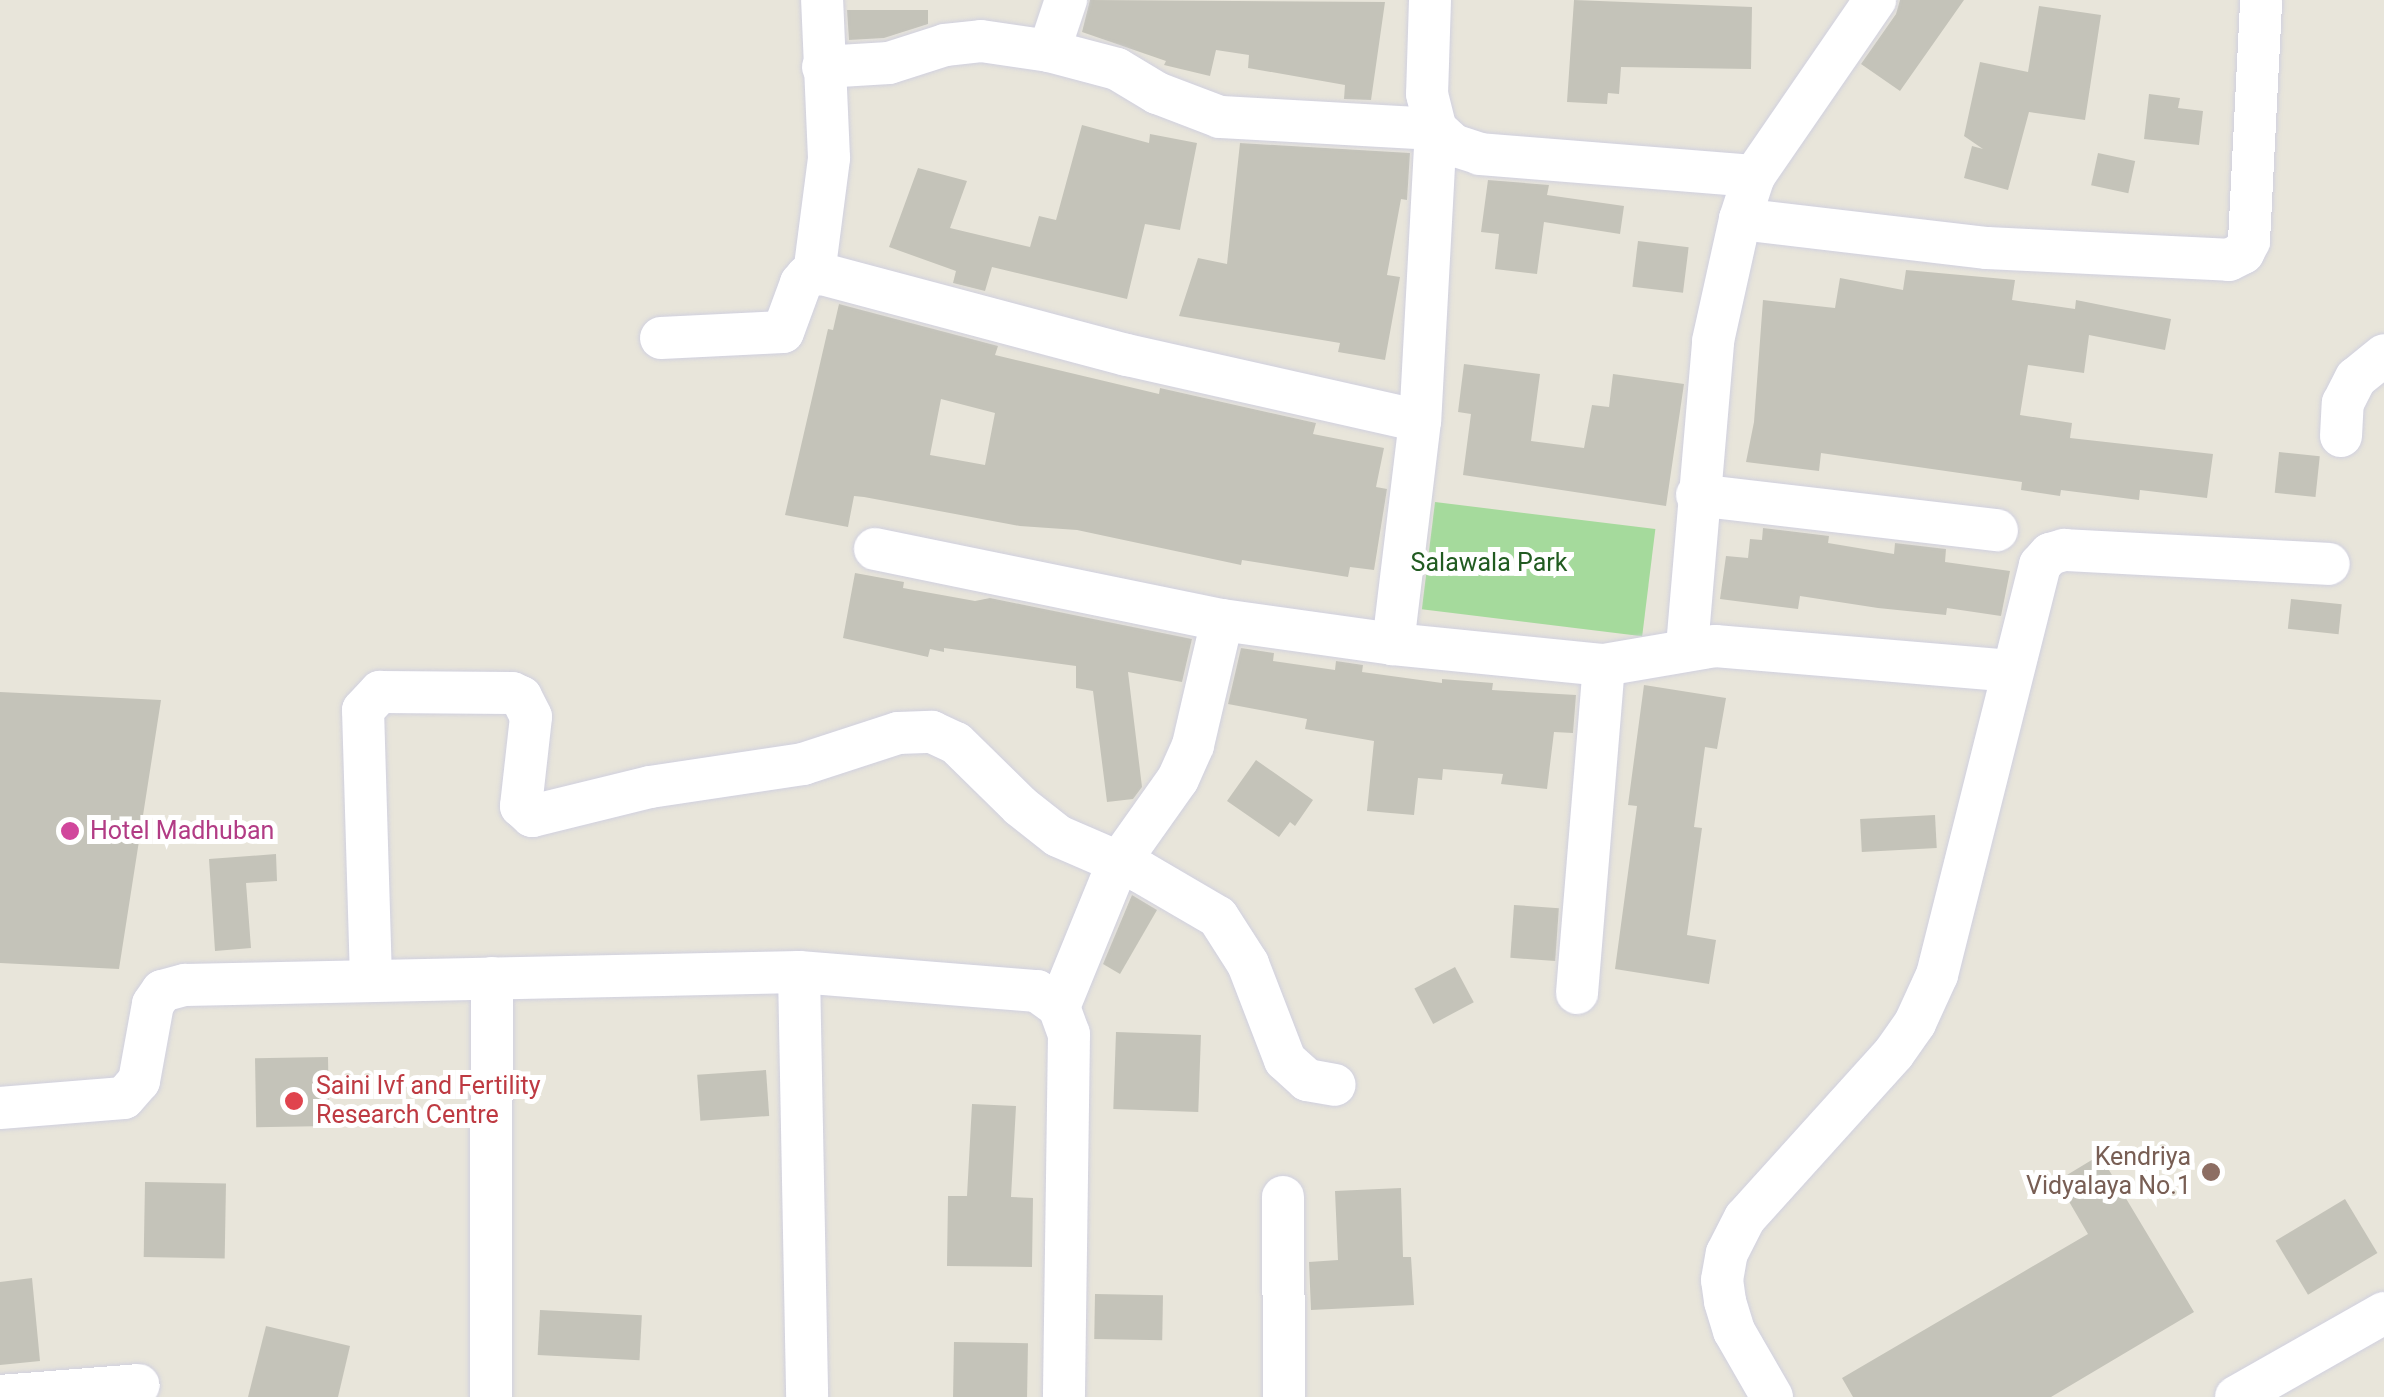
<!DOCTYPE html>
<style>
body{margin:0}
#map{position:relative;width:2384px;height:1397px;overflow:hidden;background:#e8e5da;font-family:Roboto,sans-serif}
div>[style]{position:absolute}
.green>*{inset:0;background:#a5da9c;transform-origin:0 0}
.building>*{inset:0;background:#c4c3b9;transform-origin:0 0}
.roads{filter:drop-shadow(0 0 2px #d0d0df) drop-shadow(0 0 2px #d0d0df)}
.minor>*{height:42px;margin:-21px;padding:0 21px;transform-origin:21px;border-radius:21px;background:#fff}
.dots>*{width:28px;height:28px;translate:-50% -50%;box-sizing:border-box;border:5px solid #fff;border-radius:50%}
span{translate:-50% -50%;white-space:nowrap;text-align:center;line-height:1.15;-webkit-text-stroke:10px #fff;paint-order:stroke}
.park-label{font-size:25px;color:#215b21}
.hotel-label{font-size:25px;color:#b23c85}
.left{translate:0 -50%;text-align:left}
.health-label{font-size:25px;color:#be3a42}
.education-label{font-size:25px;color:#785e54}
.right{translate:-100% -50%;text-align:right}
</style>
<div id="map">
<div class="green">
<i style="left:1435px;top:502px;width:222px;height:108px;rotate:7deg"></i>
</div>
<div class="building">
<i style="clip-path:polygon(1090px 0,1385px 2px,1371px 100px,1344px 99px,1345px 85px,1248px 68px,1249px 55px,1216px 50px,1210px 76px,1164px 65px,1166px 61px,1082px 32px)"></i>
<i style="clip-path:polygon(1574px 0,1752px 7px,1751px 69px,1621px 67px,1619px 94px,1608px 93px,1607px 104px,1567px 102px)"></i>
<i style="clip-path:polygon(1900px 0,1964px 0,1900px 91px,1861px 64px,1896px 14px)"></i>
<i style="clip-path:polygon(2039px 6px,2101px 15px,2085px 120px,2029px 112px,2008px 190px,1964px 178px,1972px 146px,1983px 149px,1964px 136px,1980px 62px,2028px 72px)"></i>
<i style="clip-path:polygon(847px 10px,928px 10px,928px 24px,884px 38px,849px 40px)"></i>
<i style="clip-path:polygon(2149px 94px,2180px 98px,2178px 108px,2203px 111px,2199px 145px,2144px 139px)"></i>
<i style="clip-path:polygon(1082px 125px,1149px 143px,1150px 134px,1197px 143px,1180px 230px,1145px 224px,1127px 299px,992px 267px,985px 291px,953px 283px,956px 271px,889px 247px,918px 168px,967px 181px,950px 228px,1030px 247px,1039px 216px,1056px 220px)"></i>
<i style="clip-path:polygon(1240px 143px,1410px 153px,1407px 200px,1401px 199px,1387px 275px,1400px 277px,1385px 360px,1338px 352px,1340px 343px,1179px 316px,1198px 258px,1227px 264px)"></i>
<i style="left:2098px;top:153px;width:38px;height:33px;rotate:12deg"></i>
<i style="clip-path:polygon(1488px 180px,1549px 185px,1547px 195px,1624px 206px,1620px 234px,1544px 222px,1537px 274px,1495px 269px,1499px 234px,1481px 232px)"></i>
<i style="left:1638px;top:241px;width:51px;height:46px;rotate:7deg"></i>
<i style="clip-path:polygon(1906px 270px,2015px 280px,2012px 300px,2075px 309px,2076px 300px,2171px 319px,2165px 350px,2089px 335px,2084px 373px,2028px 365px,2020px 415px,2072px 423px,2070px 438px,2213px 454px,2207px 498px,2140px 490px,2139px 500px,2061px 490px,2060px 496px,2021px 490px,2022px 482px,1821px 453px,1819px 471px,1746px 462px,1754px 422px,1763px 300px,1835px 308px,1840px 278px,1903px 290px)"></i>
<i style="clip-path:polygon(evenodd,839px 304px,998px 346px,995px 355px,1159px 394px,1160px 388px,1316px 423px,1313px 434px,1384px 448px,1376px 487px,1387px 489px,1374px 570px,1350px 567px,1348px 577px,1242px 560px,1241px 565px,1077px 530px,1020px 526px,864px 497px,854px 496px,848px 527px,785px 515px,828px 329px,833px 330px,839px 304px,941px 399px,995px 413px,985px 465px,930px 455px,941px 399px)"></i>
<i style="clip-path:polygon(1464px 364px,1540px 374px,1531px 441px,1584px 448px,1592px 405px,1609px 407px,1613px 374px,1684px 384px,1666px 506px,1463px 475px,1471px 414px,1458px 412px)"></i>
<i style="left:2279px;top:452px;width:41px;height:41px;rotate:6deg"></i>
<i style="clip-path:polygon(1763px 528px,1821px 535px,1829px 536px,1828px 543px,1894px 554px,1895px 543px,1946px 549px,1945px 562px,2010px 571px,2001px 616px,1947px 608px,1946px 615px,1878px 608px,1800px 596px,1798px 609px,1720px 599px,1726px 556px,1748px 558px,1750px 539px,1762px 540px)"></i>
<i style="clip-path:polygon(855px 573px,904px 582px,903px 588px,975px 601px,990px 598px,1192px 639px,1182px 682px,1128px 672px,1142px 787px,1133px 799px,1107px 802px,1093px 691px,1076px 688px,1076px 666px,944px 648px,944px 652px,930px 649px,928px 657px,843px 638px)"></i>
<i style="left:2291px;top:599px;width:51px;height:30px;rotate:6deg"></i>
<i style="clip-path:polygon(1241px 648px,1274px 653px,1273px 661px,1335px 670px,1336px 661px,1363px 665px,1362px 672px,1442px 683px,1442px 679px,1493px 683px,1492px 690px,1576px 695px,1573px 733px,1554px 732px,1547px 789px,1501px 784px,1503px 774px,1443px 769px,1442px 780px,1418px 778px,1414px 815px,1367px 811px,1374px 741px,1305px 729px,1307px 719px,1228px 704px)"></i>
<i style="clip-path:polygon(1644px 685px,1726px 698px,1717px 749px,1705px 747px,1694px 827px,1702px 828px,1687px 935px,1716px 940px,1709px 984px,1615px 969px,1637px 806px,1628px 805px)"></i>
<i style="clip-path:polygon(0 692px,161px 700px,119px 969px,0 963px)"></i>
<i style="clip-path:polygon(1256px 760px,1313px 800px,1295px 826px,1290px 822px,1279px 837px,1227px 801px)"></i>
<i style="left:1935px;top:815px;width:33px;height:75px;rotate:87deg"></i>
<i style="clip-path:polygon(276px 854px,277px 881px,246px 883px,251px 948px,215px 951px,209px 859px)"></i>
<i style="clip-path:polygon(1132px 895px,1157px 910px,1120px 974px,1103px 964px)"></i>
<i style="left:1514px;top:905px;width:45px;height:53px;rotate:4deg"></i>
<i style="left:1455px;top:967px;width:40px;height:46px;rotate:62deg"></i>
<i style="left:1116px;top:1032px;width:85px;height:77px;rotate:2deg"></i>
<i style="left:328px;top:1057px;width:69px;height:73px;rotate:89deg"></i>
<i style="left:766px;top:1070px;width:46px;height:69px;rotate:86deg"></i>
<i style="clip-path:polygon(972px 1104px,1016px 1106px,1011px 1197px,1033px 1198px,1032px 1267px,947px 1266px,948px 1196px,967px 1196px)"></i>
<i style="clip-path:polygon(2100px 1155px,2194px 1312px,2051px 1397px,1853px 1397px,1842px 1378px,2088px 1234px,2057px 1181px)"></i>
<i style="left:145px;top:1182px;width:81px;height:75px;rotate:1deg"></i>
<i style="clip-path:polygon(1401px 1188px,1403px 1257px,1411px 1257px,1414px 1305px,1311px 1310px,1309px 1262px,1338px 1260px,1335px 1191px)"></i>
<i style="left:2345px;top:1199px;width:63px;height:81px;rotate:59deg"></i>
<i style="clip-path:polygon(32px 1278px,40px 1361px,0 1365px,0 1282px)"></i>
<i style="left:1095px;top:1294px;width:68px;height:45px;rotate:1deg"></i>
<i style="left:540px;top:1310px;width:102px;height:45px;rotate:3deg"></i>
<i style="clip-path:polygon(266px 1326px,350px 1346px,338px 1397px,248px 1397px)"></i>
<i style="left:954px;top:1342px;width:74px;height:55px;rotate:1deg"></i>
</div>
<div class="roads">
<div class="minor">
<i style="left:1430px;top:0;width:94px;rotate:91.8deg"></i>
<i style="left:1427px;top:94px;width:36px;rotate:76deg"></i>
<i style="left:1436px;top:129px;width:23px;rotate:43deg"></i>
<i style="left:1453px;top:145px;width:28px;rotate:18deg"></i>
<i style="left:1480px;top:154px;width:275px;rotate:4.6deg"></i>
<i style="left:1049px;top:51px;width:54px;rotate:-71.6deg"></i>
<i style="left:823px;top:67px;width:66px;rotate:-3.5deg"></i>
<i style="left:889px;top:63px;width:59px;rotate:-17.8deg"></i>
<i style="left:945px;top:45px;width:36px;rotate:-6deg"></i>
<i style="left:981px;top:41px;width:69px;rotate:8.4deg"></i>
<i style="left:1049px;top:51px;width:70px;rotate:14.8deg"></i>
<i style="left:1117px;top:69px;width:47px;rotate:31deg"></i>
<i style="left:1157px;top:93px;width:67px;rotate:20.9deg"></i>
<i style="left:1220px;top:117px;width:216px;rotate:3.2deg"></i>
<i style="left:1436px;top:129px;width:292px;rotate:93.1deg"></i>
<i style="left:1420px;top:421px;width:225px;rotate:96.9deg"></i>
<i style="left:1740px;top:219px;width:249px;rotate:6.7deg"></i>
<i style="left:1987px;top:248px;width:242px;rotate:2.8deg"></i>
<i style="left:2229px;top:260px;width:16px;rotate:-27deg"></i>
<i style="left:2243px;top:253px;width:13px;rotate:-63deg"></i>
<i style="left:2249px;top:241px;width:241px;rotate:-87.1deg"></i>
<i style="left:814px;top:274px;width:117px;rotate:-82.6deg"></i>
<i style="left:829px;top:158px;width:158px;rotate:-92.5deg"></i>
<i style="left:661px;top:338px;width:122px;rotate:-2.8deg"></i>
<i style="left:783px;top:332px;width:52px;rotate:-69.8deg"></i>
<i style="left:801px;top:283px;width:9px;rotate:-49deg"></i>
<i style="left:807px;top:276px;width:15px;rotate:-8deg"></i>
<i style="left:822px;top:274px;width:316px;rotate:14.9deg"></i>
<i style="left:1127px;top:355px;width:300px;rotate:12.7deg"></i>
<i style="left:2341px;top:436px;width:33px;rotate:-87deg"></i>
<i style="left:2343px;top:403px;width:28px;rotate:-63deg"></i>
<i style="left:2356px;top:378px;width:36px;rotate:-39deg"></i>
<i style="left:1697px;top:495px;width:302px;rotate:6.7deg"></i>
<i style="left:875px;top:549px;width:354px;rotate:11.6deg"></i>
<i style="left:1222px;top:620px;width:173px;rotate:8deg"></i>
<i style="left:1393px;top:644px;width:212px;rotate:5.7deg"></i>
<i style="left:1604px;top:665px;width:113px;rotate:-9.7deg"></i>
<i style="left:1715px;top:646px;width:297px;rotate:4.8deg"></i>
<i style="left:1687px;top:647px;width:307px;rotate:-85.1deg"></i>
<i style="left:1713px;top:341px;width:125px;rotate:-77.5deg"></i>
<i style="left:1740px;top:219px;width:45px;rotate:-72deg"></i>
<i style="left:1754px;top:176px;width:214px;rotate:-55.5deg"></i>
<i style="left:799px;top:972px;width:425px;rotate:88.9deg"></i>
<i style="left:371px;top:979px;width:269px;rotate:-91.7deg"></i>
<i style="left:363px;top:710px;width:25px;rotate:-47deg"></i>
<i style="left:380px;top:692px;width:132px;rotate:0.4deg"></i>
<i style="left:512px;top:693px;width:10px;rotate:24deg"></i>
<i style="left:521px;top:697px;width:22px;rotate:63deg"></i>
<i style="left:531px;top:717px;width:90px;rotate:96.4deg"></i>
<i style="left:521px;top:806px;width:15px;rotate:42deg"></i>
<i style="left:532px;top:816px;width:122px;rotate:-13.8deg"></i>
<i style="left:650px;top:787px;width:155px;rotate:-8.5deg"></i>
<i style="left:803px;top:764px;width:100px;rotate:-18.1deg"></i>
<i style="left:898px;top:733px;width:34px;rotate:-2deg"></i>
<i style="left:932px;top:732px;width:26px;rotate:25deg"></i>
<i style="left:956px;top:743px;width:90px;rotate:44.5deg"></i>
<i style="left:1020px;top:806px;width:48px;rotate:38.3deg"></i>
<i style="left:1058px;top:836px;width:90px;rotate:23.4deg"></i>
<i style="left:1141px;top:872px;width:89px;rotate:30.3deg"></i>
<i style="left:1218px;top:917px;width:56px;rotate:57.4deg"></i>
<i style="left:1248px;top:964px;width:103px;rotate:68.9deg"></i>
<i style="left:1285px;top:1060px;width:30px;rotate:42deg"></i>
<i style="left:1307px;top:1080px;width:28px;rotate:10deg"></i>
<i style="left:1577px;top:993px;width:329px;rotate:-85.3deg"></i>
<i style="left:1059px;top:1007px;width:153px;rotate:-67.8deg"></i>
<i style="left:1117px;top:865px;width:105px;rotate:-54.7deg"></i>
<i style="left:1178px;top:779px;width:37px;rotate:-66deg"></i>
<i style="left:1193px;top:745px;width:128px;rotate:-76.9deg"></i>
<i style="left:0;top:1108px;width:124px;rotate:-4.6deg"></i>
<i style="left:124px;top:1098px;width:23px;rotate:-49deg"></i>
<i style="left:139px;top:1081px;width:78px;rotate:-79.7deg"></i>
<i style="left:153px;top:1004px;width:16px;rotate:-55deg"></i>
<i style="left:162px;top:991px;width:24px;rotate:-15deg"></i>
<i style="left:185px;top:985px;width:614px;rotate:-1.21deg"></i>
<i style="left:799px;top:972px;width:239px;rotate:4.6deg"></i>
<i style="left:1037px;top:991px;width:27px;rotate:36deg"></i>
<i style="left:1059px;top:1007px;width:29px;rotate:70deg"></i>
<i style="left:1069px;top:1034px;width:363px;rotate:90.8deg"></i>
<i style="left:1283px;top:1197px;width:200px;rotate:89.7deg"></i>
<i style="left:0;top:1396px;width:139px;rotate:-4.5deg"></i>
<i style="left:491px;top:1397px;width:419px;rotate:-89.9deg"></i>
<i style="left:1772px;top:1397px;width:76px;rotate:-119.9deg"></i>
<i style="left:1734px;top:1331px;width:31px;rotate:-107deg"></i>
<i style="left:1725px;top:1301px;width:21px;rotate:-98deg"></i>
<i style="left:1722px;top:1280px;width:27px;rotate:-80deg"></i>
<i style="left:1727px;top:1253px;width:39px;rotate:-63deg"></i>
<i style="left:1745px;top:1218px;width:222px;rotate:-47.9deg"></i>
<i style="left:1894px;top:1053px;width:37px;rotate:-55deg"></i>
<i style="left:1915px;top:1023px;width:53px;rotate:-65.4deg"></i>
<i style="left:1937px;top:975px;width:423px;rotate:-75.9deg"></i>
<i style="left:2040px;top:565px;width:15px;rotate:-48deg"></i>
<i style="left:2050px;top:554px;width:15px;rotate:-16deg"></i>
<i style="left:2064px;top:550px;width:265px;rotate:3deg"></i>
<i style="left:2236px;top:1397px;width:170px;rotate:-29.6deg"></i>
</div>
</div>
<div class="dots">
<i style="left:70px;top:831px;background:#d1479c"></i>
<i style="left:294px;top:1101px;background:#e0444e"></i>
<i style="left:2211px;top:1172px;background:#8d6e63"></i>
</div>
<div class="park-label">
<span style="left:1489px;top:563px">Salawala Park</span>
</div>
<div class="hotel-label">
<span class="left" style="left:90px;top:831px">Hotel Madhuban</span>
</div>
<div class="health-label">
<span class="left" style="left:316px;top:1101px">Saini Ivf and Fertility<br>Research Centre</span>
</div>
<div class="education-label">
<span class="right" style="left:2191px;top:1172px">Kendriya<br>Vidyalaya No.1</span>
</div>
</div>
